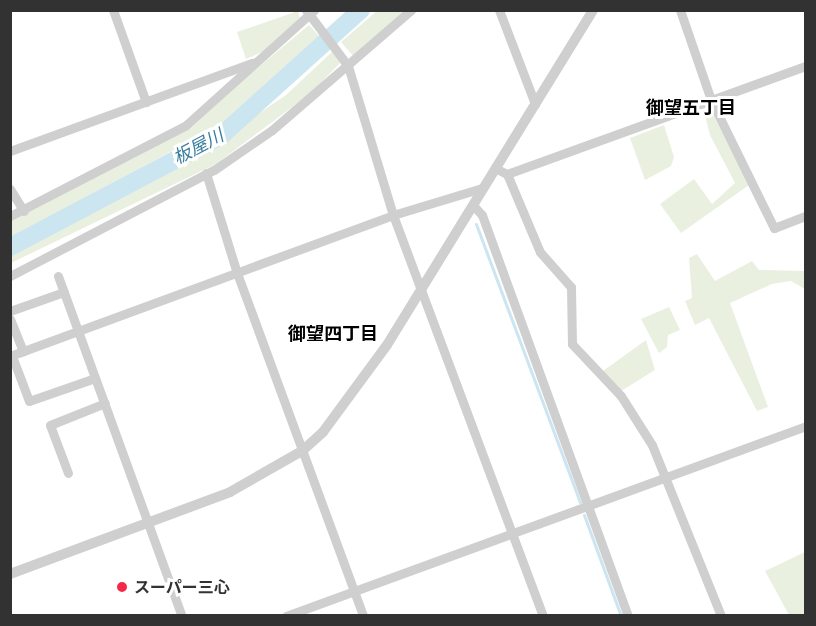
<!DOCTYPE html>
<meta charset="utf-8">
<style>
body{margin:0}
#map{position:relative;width:816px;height:626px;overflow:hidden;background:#fff;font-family:"Noto Sans","Noto Sans JP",sans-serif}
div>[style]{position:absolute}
.green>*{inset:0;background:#eaf0e0}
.stream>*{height:3px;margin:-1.5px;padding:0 1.5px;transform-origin:1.5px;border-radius:1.5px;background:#cbe5f1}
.river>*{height:18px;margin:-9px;padding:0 9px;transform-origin:9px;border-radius:9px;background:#cbe5f1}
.minor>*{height:9px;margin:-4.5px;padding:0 4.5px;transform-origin:4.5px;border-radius:4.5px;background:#cfcfcf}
.tertiary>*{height:10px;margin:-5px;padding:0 5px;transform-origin:5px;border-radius:5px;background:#cfcfcf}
.dots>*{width:16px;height:16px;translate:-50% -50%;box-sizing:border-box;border:3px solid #fff;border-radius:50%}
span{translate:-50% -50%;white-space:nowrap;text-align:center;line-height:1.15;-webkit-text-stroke:6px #fff;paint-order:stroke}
.poi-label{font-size:16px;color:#323232;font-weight:700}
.left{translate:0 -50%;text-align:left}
.neighbourhood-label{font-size:18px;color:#000;font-weight:700}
.water-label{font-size:18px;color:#377e9e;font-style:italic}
.frame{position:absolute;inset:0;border:12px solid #323232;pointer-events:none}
</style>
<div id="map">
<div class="green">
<i style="clip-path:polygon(298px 11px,300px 18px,262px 52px,246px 59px,237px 32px)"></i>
<i style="clip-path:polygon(377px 11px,407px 11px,354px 57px,341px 42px)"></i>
<i style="clip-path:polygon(309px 25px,321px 38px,259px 97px,218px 126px,11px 238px,11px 221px,184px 129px)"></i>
<i style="clip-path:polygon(333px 51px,342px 61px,311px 93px,216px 164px,11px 263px,11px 254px,211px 146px,286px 95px)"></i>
<i style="clip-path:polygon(710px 109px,749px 185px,681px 233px,660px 204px,694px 179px,712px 204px,735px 183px,710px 135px,704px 112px)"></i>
<i style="clip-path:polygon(664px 125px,674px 157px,671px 166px,645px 180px,630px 138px)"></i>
<i style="clip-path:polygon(697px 254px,715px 281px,752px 261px,759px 270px,805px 271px,805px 289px,791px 281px,772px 284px,730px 303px,768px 407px,757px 411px,709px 318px,695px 325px,685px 301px,692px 298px,689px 258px)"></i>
<i style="clip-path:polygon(669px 307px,680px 330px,668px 335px,667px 347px,659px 353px,641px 319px)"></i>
<i style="clip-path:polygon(646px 340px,655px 370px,621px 391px,603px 371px)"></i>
<i style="clip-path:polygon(805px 552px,805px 615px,789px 615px,765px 571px)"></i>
</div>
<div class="stream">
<i style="left:476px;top:224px;width:297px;rotate:69.5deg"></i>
<i style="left:584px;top:515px;width:108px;rotate:69.9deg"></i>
</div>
<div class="river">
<i style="left:10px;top:247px;width:240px;rotate:-27.8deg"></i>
<i style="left:222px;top:135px;width:187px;rotate:-42deg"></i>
</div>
<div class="minor">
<i style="left:113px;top:10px;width:98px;rotate:70.3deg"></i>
<i style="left:306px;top:10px;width:70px;rotate:53.1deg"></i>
<i style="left:348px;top:66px;width:156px;rotate:73.2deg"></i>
<i style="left:393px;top:215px;width:428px;rotate:69.5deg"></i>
<i style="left:499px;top:10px;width:101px;rotate:69deg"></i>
<i style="left:680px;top:10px;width:95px;rotate:71deg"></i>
<i style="left:711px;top:100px;width:143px;rotate:63.8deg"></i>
<i style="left:774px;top:228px;width:34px;rotate:-21deg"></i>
<i style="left:10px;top:151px;width:258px;rotate:-20deg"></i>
<i style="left:497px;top:169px;width:11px;rotate:27deg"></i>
<i style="left:507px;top:174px;width:85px;rotate:67.1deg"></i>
<i style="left:540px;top:252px;width:47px;rotate:48.5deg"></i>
<i style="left:571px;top:287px;width:57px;rotate:89deg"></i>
<i style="left:572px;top:344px;width:71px;rotate:46.7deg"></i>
<i style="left:621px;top:396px;width:58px;rotate:57.7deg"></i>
<i style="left:652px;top:445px;width:184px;rotate:68deg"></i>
<i style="left:206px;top:173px;width:105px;rotate:72.8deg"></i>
<i style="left:237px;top:273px;width:365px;rotate:69.8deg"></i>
<i style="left:507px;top:174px;width:318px;rotate:-19.9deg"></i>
<i style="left:10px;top:189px;width:26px;rotate:58deg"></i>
<i style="left:473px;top:205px;width:13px;rotate:48deg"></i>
<i style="left:482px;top:215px;width:427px;rotate:70deg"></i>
<i style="left:10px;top:216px;width:198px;rotate:-27.3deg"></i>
<i style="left:186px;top:125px;width:172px;rotate:-41.9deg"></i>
<i style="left:10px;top:276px;width:230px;rotate:-27.5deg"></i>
<i style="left:214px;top:170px;width:70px;rotate:-34.6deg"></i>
<i style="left:272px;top:130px;width:184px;rotate:-40.8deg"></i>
<i style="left:58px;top:276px;width:362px;rotate:70deg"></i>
<i style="left:10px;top:311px;width:57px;rotate:-19.4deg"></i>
<i style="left:10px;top:319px;width:35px;rotate:68deg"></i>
<i style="left:10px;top:356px;width:408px;rotate:-20.2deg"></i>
<i style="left:393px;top:215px;width:93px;rotate:-16.9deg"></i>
<i style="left:12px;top:356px;width:48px;rotate:69.3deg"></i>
<i style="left:29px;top:401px;width:70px;rotate:-19.2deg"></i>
<i style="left:68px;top:473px;width:51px;rotate:-110.6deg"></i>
<i style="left:50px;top:425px;width:59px;rotate:-21.8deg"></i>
<i style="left:286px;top:616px;width:554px;rotate:-20.07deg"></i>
</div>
<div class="tertiary">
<i style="left:10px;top:574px;width:235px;rotate:-20.4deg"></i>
<i style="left:230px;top:492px;width:83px;rotate:-29.7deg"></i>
<i style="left:302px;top:451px;width:28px;rotate:-42deg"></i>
<i style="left:323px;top:432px;width:108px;rotate:-53.7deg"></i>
<i style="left:387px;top:345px;width:393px;rotate:-58.4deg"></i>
</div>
<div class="dots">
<i style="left:122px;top:587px;background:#f62847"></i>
</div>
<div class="poi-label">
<span class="left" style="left:134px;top:587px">スーパー三心</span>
</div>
<div class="neighbourhood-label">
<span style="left:691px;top:107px">御望五丁目</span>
<span style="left:333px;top:333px">御望四丁目</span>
</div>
<div class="water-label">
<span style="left:198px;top:146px;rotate:-28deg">板屋川</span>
</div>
<div class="frame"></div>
</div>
